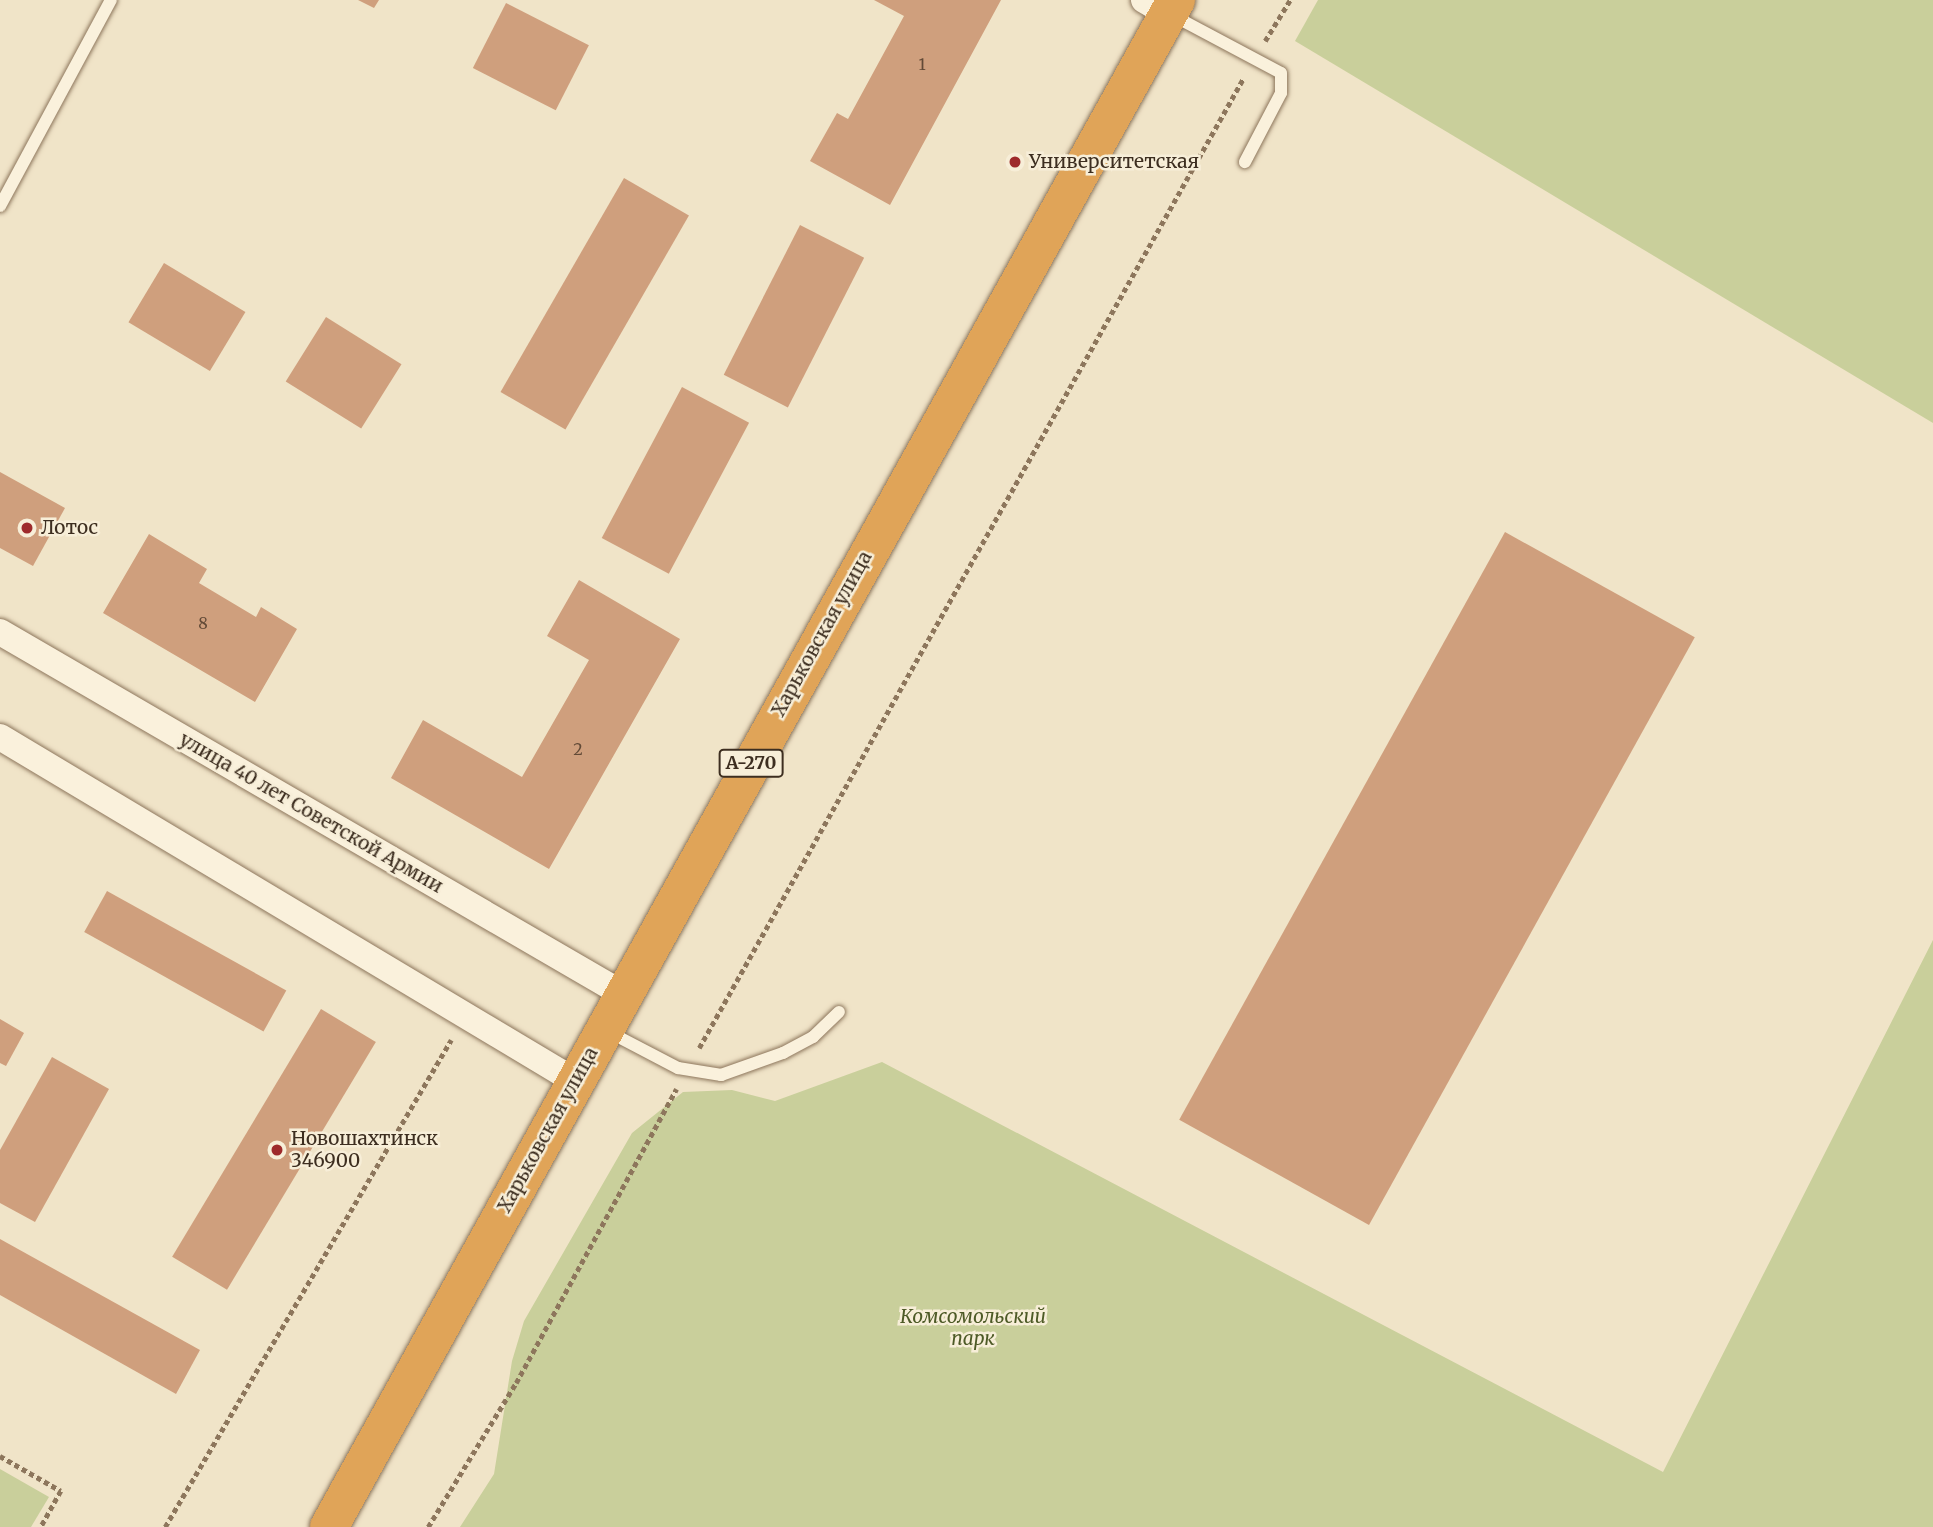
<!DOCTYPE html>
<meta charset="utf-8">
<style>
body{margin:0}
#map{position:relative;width:1933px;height:1527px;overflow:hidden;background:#f0e4c8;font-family:Merriweather,serif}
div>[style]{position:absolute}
.green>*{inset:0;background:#c9cf9b}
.building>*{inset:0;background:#cf9f7d;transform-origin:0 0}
.path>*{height:4.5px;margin-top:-2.25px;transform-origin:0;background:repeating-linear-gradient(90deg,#8d765c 0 5px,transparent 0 8.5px)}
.roads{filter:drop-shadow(0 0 2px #8d765c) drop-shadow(0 0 2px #8d765c)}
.lane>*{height:12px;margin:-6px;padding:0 6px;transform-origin:6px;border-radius:6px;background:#faf1dc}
.street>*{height:26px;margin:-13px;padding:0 13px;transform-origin:13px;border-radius:13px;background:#faf1dc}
.highway>*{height:38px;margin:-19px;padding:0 19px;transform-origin:19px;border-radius:19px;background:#e0a458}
.dots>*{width:19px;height:19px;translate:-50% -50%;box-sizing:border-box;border:4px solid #f7eed8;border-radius:50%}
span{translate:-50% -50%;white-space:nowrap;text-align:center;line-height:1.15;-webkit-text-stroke:5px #f7eed8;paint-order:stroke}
.number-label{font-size:16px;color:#624a37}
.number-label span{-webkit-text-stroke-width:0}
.shield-label span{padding:2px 5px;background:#f7eed8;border:2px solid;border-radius:5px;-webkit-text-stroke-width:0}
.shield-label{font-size:18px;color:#3d2e20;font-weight:700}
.poi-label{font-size:19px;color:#3d2e20}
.left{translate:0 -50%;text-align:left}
.street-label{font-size:19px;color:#3d2e20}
.park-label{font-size:19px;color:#4d5a26;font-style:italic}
</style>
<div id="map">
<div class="green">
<i style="clip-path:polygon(1318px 0,1933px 0,1933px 423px,1295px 41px)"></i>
<i style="clip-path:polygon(1933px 940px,1933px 1527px,460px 1527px,494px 1474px,512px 1361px,524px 1321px,632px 1133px,683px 1092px,732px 1090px,775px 1101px,882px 1062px,1663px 1472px)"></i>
<i style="clip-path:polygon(0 1469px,49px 1497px,31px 1527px,0 1527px)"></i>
</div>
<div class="building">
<i style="clip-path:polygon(358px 0,379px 0,374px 8px)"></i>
<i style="clip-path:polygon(874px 0,1001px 0,890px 205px,810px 161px,837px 113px,848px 119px,904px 16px)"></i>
<i style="left:506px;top:3px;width:93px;height:73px;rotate:27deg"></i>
<i style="left:624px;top:178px;width:75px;height:247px;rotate:30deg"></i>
<i style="left:800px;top:225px;width:72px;height:168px;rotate:27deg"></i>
<i style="left:164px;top:263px;width:95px;height:69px;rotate:31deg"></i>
<i style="left:326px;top:317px;width:89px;height:76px;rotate:32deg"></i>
<i style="left:682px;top:387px;width:76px;height:171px;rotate:28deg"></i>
<i style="clip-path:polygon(0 472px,65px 508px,33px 566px,0 548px)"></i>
<i style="left:1505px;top:532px;width:217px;height:672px;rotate:29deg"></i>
<i style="clip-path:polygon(149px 534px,207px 569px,199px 583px,256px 617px,261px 607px,297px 629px,255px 702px,103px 613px)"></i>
<i style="clip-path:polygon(579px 580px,680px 639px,549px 869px,391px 778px,423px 720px,522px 777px,589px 660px,547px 636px)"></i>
<i style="left:107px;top:891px;width:205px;height:47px;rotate:29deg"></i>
<i style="left:321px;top:1009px;width:64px;height:289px;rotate:31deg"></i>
<i style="clip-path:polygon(0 1019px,24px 1033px,6px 1066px,0 1063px)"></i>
<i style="clip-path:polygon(52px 1057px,109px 1089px,35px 1222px,0 1203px,0 1150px)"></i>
<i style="clip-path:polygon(0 1239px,200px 1350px,176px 1394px,0 1295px)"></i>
</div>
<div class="path">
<i style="left:1265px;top:41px;width:48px;rotate:-58.6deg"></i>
<i style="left:699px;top:1048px;width:1111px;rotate:-60.69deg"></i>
<i style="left:0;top:1456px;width:70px;rotate:29.8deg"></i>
<i style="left:61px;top:1491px;width:41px;rotate:119.1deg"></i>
<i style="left:165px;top:1527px;width:565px;rotate:-59.58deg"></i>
<i style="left:428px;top:1527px;width:169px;rotate:-58.6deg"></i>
<i style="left:516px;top:1383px;width:335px;rotate:-61.4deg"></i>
</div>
<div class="roads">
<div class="lane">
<i style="left:1172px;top:15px;width:123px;rotate:28deg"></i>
<i style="left:1281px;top:73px;width:20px;rotate:90deg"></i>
<i style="left:1281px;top:93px;width:78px;rotate:117.6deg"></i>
<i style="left:0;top:206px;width:234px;rotate:-61.7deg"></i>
<i style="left:609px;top:1032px;width:78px;rotate:27.6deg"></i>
<i style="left:678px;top:1068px;width:44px;rotate:9.2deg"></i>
<i style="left:721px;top:1075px;width:66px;rotate:-19.5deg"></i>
<i style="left:783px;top:1053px;width:34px;rotate:-28deg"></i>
<i style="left:813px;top:1037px;width:36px;rotate:-44deg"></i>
</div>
<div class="street">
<i style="left:1144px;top:0;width:28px;rotate:30deg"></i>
<i style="left:0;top:632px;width:721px;rotate:30.16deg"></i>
<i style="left:0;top:737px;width:670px;rotate:30.89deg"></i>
</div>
<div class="highway">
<i style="left:329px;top:1527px;width:1746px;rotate:-60.98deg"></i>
</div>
</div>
<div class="dots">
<i style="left:1015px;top:162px;background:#9e2a2b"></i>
<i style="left:27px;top:528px;background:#9e2a2b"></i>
<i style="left:277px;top:1150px;background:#9e2a2b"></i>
</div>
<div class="number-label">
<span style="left:922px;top:64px">1</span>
<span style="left:203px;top:623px">8</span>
<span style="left:578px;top:749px">2</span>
</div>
<div class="shield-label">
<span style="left:751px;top:763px">А-270</span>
</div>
<div class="poi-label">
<span class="left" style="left:1029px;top:162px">Университетская</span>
<span class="left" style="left:41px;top:528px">Лотос</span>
<span class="left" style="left:291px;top:1150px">Новошахтинск<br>346900</span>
</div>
<div class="street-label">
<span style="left:822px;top:634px;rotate:-61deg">Харьковская улица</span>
<span style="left:311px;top:813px;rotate:30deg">улица 40 лет Советской Армии</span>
<span style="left:548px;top:1130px;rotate:-61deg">Харьковская улица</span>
</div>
<div class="park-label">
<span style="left:973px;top:1328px">Комсомольский<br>парк</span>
</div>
</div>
